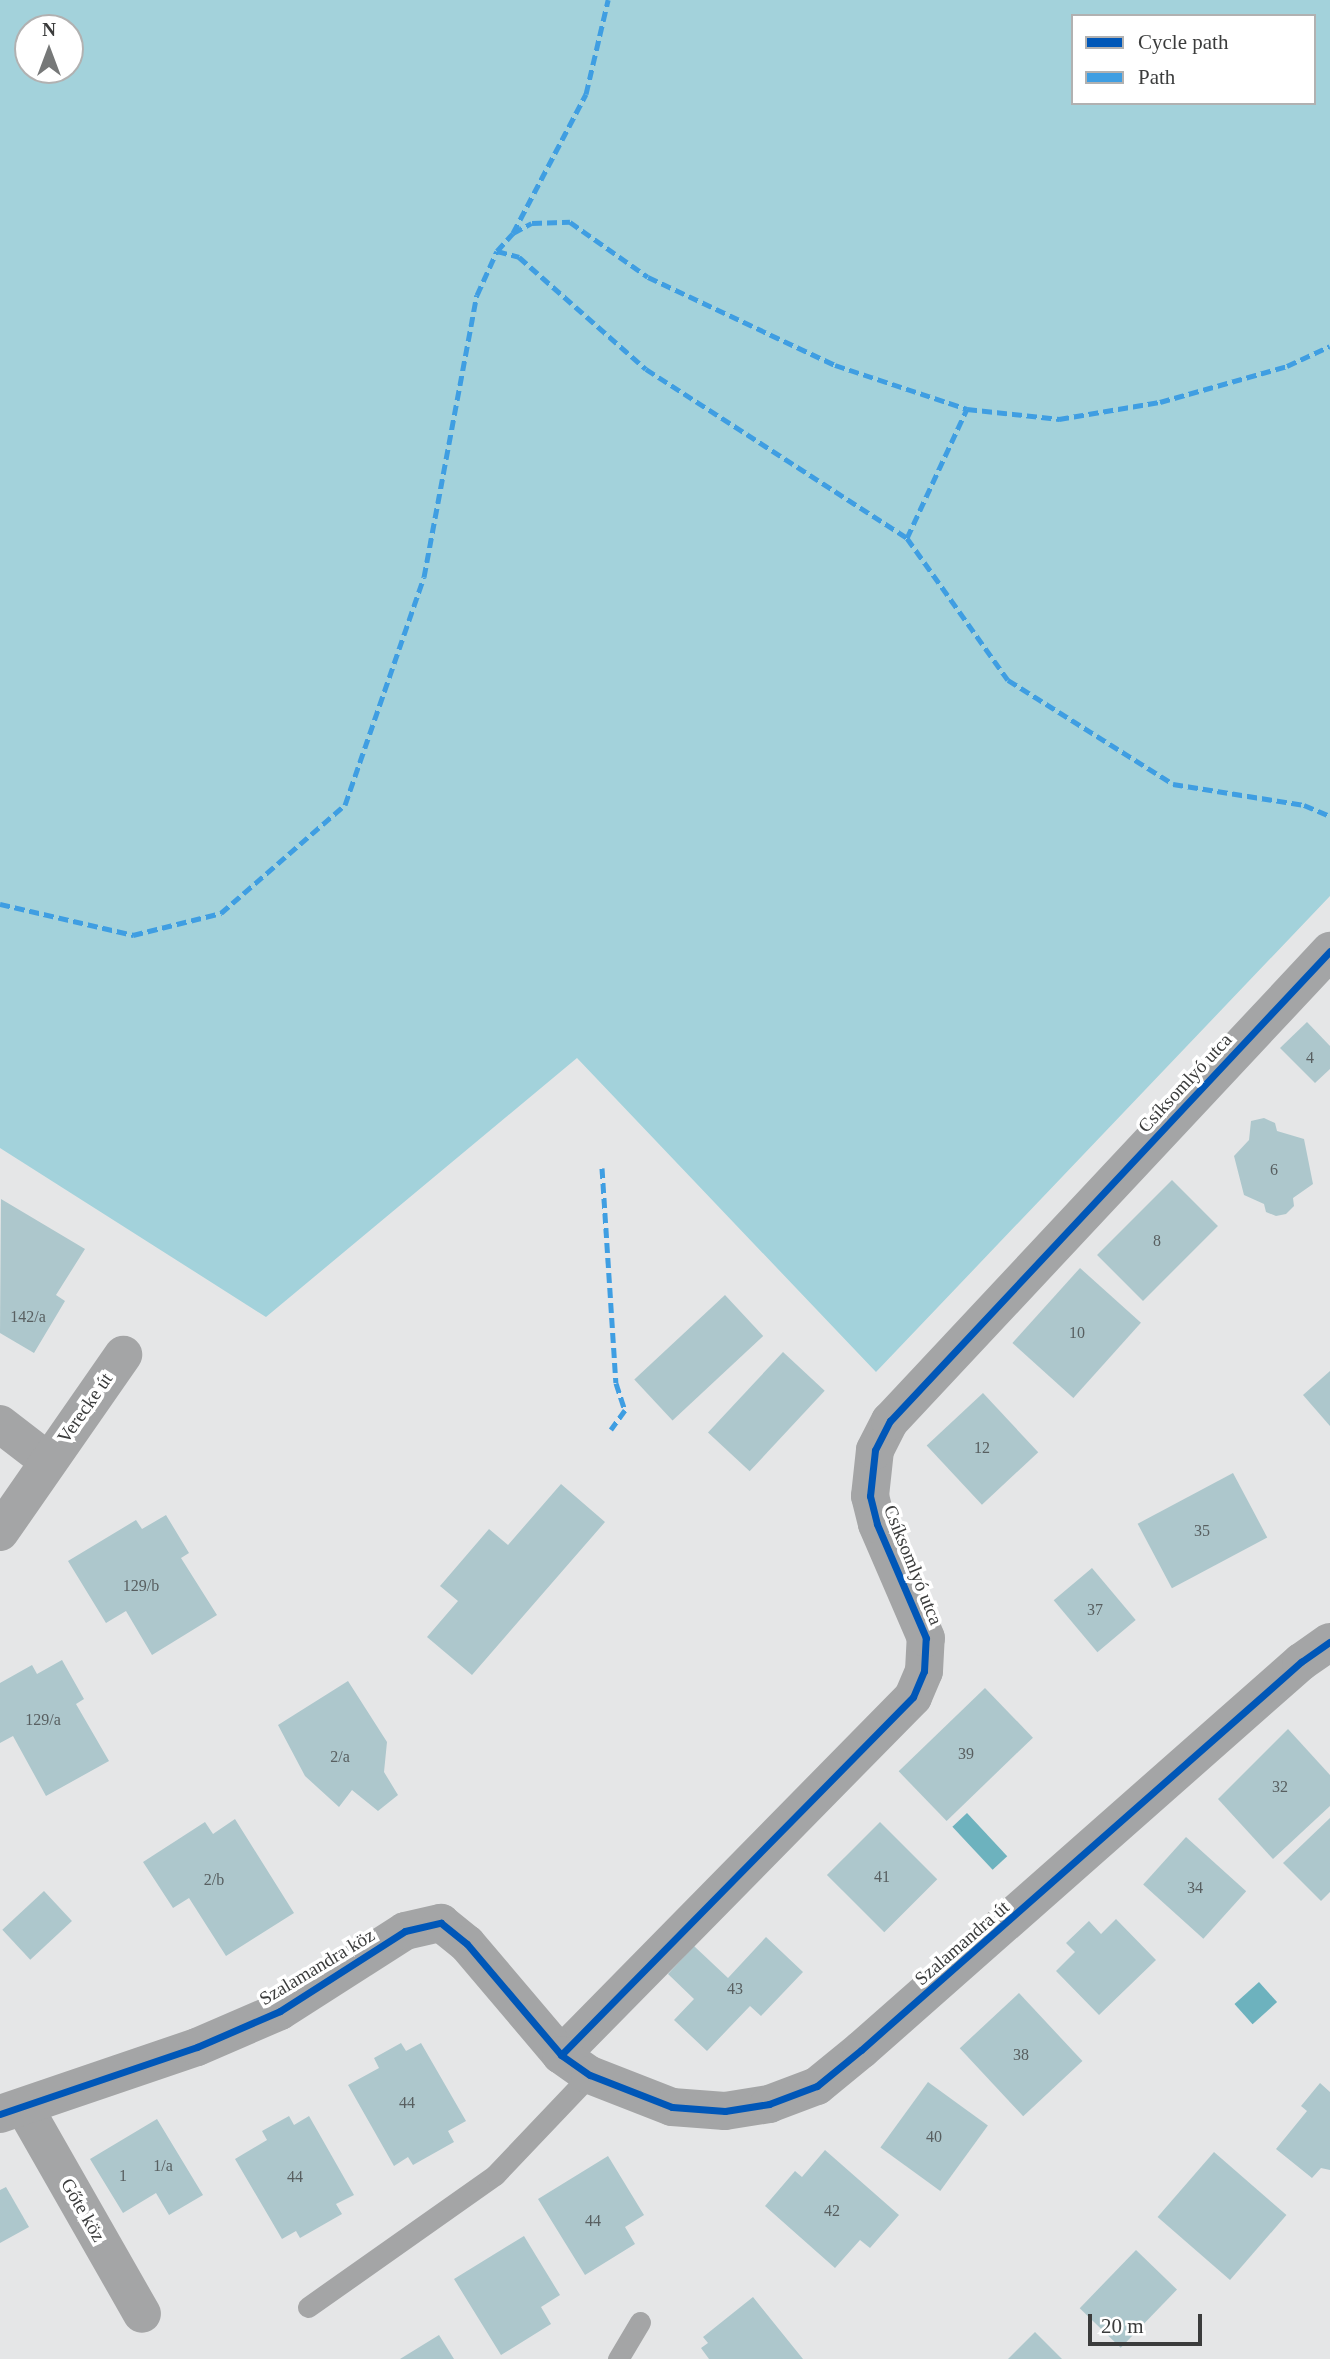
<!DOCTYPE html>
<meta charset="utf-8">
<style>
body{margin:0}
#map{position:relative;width:1330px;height:2359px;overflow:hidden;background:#e5e6e7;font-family:"Times New Roman",serif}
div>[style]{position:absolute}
.green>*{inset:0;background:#a3d2db}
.water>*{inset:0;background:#6db2be;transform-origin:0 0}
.building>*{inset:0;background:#adc7cc;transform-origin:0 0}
.lane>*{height:21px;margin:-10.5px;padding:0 10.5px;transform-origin:10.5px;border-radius:10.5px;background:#a4a5a6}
.street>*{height:38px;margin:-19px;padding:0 19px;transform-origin:19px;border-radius:19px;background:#a4a5a6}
.quiet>*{height:5px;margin-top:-2.5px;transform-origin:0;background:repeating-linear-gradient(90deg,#3f9ee2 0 10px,transparent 0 15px)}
.cycleway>*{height:7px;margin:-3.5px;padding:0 3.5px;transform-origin:3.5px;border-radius:3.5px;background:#0057b8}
span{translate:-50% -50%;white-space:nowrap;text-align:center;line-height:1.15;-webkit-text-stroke:7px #fff;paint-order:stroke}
.number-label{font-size:16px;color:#585f60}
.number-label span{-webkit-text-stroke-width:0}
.street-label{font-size:19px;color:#3b3c3c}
.legend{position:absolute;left:1071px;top:14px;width:245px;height:91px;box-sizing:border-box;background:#fff;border:2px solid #b1b1b1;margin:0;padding:9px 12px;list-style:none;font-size:21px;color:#3b3c3c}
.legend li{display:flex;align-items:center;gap:14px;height:35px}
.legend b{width:35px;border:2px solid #b1b1b1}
.north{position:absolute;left:14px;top:14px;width:70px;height:70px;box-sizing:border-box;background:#fff;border:2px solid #b1b1b1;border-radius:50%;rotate:0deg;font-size:19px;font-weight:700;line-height:28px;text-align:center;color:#3b3c3c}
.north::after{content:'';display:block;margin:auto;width:24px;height:32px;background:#767878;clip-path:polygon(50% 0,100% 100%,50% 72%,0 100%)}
.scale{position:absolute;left:1088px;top:2314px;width:114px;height:32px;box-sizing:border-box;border:4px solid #3b3c3c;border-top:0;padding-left:9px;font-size:21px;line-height:24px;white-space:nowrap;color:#3b3c3c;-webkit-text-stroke:5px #fff;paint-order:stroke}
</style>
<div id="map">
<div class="green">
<i style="clip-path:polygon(evenodd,0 0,1330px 0,1330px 896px,876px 1372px,577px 1058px,266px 1317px,0 1148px,0 0,1073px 16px,1314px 16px,1314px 103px,1073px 103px,1073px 16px,0 0,28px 28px,70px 28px,70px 70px,28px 70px,28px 28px)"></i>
</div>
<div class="water">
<i style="left:967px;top:1813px;width:59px;height:20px;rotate:47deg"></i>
<i style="left:1259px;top:1982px;width:27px;height:33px;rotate:48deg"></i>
</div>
<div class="building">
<i style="clip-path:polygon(1307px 1022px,1330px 1046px,1330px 1069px,1315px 1083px,1280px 1048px)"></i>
<i style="clip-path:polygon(1264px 1118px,1275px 1123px,1277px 1131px,1304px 1139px,1313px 1184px,1293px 1198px,1294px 1206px,1286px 1214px,1276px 1216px,1266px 1212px,1264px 1204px,1244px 1195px,1234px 1156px,1249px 1140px,1251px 1121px)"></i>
<i style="left:1172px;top:1180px;width:65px;height:106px;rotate:45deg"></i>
<i style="clip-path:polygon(1px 1199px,85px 1249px,56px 1295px,65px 1301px,34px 1353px,0 1333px)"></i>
<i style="left:1080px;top:1268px;width:82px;height:101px;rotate:42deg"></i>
<i style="left:725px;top:1295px;width:56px;height:124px;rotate:47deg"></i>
<i style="left:783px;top:1352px;width:57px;height:110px;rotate:43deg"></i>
<i style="clip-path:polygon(1330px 1371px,1330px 1426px,1303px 1395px)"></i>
<i style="left:983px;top:1393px;width:81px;height:77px;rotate:47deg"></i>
<i style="left:1233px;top:1473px;width:73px;height:108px;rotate:62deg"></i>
<i style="clip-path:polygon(561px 1484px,605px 1522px,472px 1675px,427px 1637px,458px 1601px,440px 1586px,489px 1529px,508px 1545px)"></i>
<i style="clip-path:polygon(166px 1515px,189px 1553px,181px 1558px,217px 1615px,152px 1655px,126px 1611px,106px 1623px,68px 1561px,136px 1520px,142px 1529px)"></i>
<i style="left:1092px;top:1568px;width:68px;height:50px;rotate:50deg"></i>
<i style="clip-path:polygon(62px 1660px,84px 1699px,76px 1704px,109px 1761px,46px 1796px,13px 1736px,0 1743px,0 1683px,32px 1665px,37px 1674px)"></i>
<i style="clip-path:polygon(348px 1681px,387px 1742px,384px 1772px,398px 1795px,378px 1811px,352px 1790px,339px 1807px,305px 1776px,278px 1725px)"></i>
<i style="left:985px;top:1688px;width:69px;height:120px;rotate:46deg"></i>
<i style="clip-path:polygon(1288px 1729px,1330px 1775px,1330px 1806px,1273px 1859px,1218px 1799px)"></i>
<i style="clip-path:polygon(1330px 1818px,1330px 1892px,1321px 1901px,1283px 1863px)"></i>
<i style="clip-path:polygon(235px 1819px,294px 1913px,226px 1956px,189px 1898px,173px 1908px,143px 1862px,205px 1822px,213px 1834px)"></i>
<i style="left:880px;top:1822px;width:81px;height:75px;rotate:45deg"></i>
<i style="left:1186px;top:1837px;width:81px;height:64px;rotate:42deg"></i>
<i style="left:44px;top:1891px;width:41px;height:57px;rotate:47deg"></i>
<i style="clip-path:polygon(1116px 1919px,1156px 1960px,1099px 2015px,1056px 1971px,1075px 1952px,1066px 1943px,1089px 1921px,1101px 1934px)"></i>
<i style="clip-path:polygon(766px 1937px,803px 1972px,761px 2016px,750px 2006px,707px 2051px,674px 2020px,694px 1999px,668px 1974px,694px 1946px,728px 1978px)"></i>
<i style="left:1019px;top:1993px;width:93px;height:81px;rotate:47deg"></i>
<i style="clip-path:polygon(401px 2043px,406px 2051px,421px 2043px,466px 2121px,448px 2131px,454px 2142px,413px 2165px,408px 2157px,394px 2166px,348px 2085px,379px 2068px,374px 2058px)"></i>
<i style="left:928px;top:2082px;width:74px;height:81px;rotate:36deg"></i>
<i style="clip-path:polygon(1320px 2083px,1330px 2092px,1330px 2170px,1321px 2168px,1312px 2178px,1276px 2149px,1307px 2111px,1301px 2106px)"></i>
<i style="clip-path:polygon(289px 2116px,294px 2125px,309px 2116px,354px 2195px,336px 2204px,342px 2214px,300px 2238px,296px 2231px,282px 2239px,235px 2159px,267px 2140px,262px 2131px)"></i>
<i style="clip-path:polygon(157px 2119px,203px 2195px,169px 2215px,156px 2193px,123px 2213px,90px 2159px)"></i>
<i style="clip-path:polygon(825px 2150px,899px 2215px,870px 2248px,860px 2240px,835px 2268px,765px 2206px,795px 2171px,802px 2177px)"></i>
<i style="left:1214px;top:2152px;width:96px;height:86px;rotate:41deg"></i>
<i style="clip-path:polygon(608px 2156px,644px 2215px,625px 2227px,635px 2244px,585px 2275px,538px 2199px)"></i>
<i style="clip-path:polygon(6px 2187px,29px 2227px,0 2243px,0 2190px)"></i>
<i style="clip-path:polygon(524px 2236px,560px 2295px,541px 2307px,551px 2324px,501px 2355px,454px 2279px)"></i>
<i style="left:1136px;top:2250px;width:57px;height:81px;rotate:44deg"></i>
<i style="clip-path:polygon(753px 2297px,803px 2359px,709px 2359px,701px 2348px,708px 2343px,703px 2337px)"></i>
<i style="clip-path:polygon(1035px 2332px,1062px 2359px,1008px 2359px)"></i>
<i style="clip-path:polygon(439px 2335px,454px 2359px,400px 2359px)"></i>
</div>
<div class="lane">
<i style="left:308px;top:2307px;width:229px;rotate:-35.2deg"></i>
<i style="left:495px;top:2175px;width:138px;rotate:-46.5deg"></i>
<i style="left:618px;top:2359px;width:43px;rotate:-59.3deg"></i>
</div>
<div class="street">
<i style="left:0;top:1424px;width:61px;rotate:37.6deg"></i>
<i style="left:0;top:1532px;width:216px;rotate:-55.2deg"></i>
<i style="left:561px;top:2055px;width:502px;rotate:-45.48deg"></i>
<i style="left:913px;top:1697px;width:28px;rotate:-67deg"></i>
<i style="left:924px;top:1671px;width:33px;rotate:-87deg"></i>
<i style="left:926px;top:1638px;width:124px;rotate:-113.3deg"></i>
<i style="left:877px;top:1524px;width:29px;rotate:-104deg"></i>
<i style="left:870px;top:1496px;width:46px;rotate:-83.8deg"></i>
<i style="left:875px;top:1450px;width:33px;rotate:-63deg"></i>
<i style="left:890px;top:1421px;width:644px;rotate:-46.89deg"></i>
<i style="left:24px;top:2107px;width:238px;rotate:60.3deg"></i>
<i style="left:0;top:2114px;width:208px;rotate:-18.8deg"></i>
<i style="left:197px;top:2047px;width:90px;rotate:-23.4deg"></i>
<i style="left:280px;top:2011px;width:148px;rotate:-32.6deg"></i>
<i style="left:405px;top:1931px;width:37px;rotate:-13deg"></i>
<i style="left:441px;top:1923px;width:33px;rotate:39deg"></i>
<i style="left:467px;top:1944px;width:145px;rotate:49.7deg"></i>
<i style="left:561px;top:2055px;width:35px;rotate:35deg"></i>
<i style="left:590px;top:2075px;width:88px;rotate:21.3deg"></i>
<i style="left:672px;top:2107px;width:53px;rotate:4.3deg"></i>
<i style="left:725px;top:2111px;width:45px;rotate:-9deg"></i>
<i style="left:769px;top:2104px;width:51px;rotate:-20.6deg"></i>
<i style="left:817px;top:2086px;width:57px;rotate:-39.3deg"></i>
<i style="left:861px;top:2050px;width:587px;rotate:-41.41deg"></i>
<i style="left:1301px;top:1662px;width:35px;rotate:-35deg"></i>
</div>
<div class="quiet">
<i style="left:513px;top:233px;width:157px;rotate:-62.3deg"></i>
<i style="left:586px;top:94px;width:97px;rotate:-76.8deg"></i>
<i style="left:497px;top:251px;width:23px;rotate:15deg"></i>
<i style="left:519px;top:257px;width:169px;rotate:41.4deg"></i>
<i style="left:646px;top:369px;width:311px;rotate:32.9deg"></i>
<i style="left:907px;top:538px;width:174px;rotate:54.6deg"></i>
<i style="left:1008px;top:680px;width:195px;rotate:32.2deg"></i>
<i style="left:1173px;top:784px;width:133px;rotate:9.1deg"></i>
<i style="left:1304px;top:805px;width:28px;rotate:23deg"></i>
<i style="left:907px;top:538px;width:142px;rotate:-65.1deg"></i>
<i style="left:0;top:904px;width:137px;rotate:13.1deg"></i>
<i style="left:133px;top:935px;width:91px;rotate:-14deg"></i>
<i style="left:221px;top:913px;width:164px;rotate:-41.1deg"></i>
<i style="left:345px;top:805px;width:241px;rotate:-70.9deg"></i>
<i style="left:424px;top:577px;width:287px;rotate:-79.4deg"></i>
<i style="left:477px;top:295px;width:48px;rotate:-65.6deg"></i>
<i style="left:497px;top:251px;width:24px;rotate:-48deg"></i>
<i style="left:513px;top:233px;width:21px;rotate:-28deg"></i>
<i style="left:532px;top:223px;width:38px;rotate:-2deg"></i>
<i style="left:570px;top:222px;width:95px;rotate:35.2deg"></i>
<i style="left:648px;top:277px;width:207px;rotate:25.2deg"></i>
<i style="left:835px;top:365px;width:139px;rotate:18.4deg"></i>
<i style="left:967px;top:409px;width:93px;rotate:6.2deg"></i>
<i style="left:1059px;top:419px;width:102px;rotate:-9.6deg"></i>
<i style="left:1160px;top:402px;width:132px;rotate:-15.8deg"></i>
<i style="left:1287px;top:366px;width:47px;rotate:-24.9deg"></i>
<i style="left:602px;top:1168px;width:215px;rotate:86.3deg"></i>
<i style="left:616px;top:1383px;width:28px;rotate:72deg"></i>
<i style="left:625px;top:1410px;width:24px;rotate:126deg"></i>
</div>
<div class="cycleway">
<i style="left:561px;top:2055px;width:502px;rotate:-45.48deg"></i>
<i style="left:913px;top:1697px;width:28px;rotate:-67deg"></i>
<i style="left:924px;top:1671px;width:33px;rotate:-87deg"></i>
<i style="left:926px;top:1638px;width:124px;rotate:-113.3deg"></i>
<i style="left:877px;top:1524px;width:29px;rotate:-104deg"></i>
<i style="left:870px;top:1496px;width:46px;rotate:-83.8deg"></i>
<i style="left:875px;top:1450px;width:33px;rotate:-63deg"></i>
<i style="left:890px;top:1421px;width:644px;rotate:-46.89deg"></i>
<i style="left:0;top:2114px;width:208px;rotate:-18.8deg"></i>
<i style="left:197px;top:2047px;width:90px;rotate:-23.4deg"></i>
<i style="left:280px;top:2011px;width:148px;rotate:-32.6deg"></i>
<i style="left:405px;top:1931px;width:37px;rotate:-13deg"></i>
<i style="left:441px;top:1923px;width:33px;rotate:39deg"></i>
<i style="left:467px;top:1944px;width:145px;rotate:49.7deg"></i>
<i style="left:561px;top:2055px;width:35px;rotate:35deg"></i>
<i style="left:590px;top:2075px;width:88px;rotate:21.3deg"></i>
<i style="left:672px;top:2107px;width:53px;rotate:4.3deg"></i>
<i style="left:725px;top:2111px;width:45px;rotate:-9deg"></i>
<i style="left:769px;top:2104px;width:51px;rotate:-20.6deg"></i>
<i style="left:817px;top:2086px;width:57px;rotate:-39.3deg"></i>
<i style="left:861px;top:2050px;width:587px;rotate:-41.41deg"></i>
<i style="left:1301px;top:1662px;width:35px;rotate:-35deg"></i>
</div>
<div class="number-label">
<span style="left:1310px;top:1058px">4</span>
<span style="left:1274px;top:1170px">6</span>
<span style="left:1157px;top:1241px">8</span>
<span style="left:28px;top:1317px">142/a</span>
<span style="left:1077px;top:1333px">10</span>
<span style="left:982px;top:1448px">12</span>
<span style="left:1202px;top:1531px">35</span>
<span style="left:141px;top:1586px">129/b</span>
<span style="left:1095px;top:1610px">37</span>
<span style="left:43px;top:1720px">129/a</span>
<span style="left:966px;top:1754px">39</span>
<span style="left:340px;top:1757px">2/a</span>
<span style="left:1280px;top:1787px">32</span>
<span style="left:882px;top:1877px">41</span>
<span style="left:214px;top:1880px">2/b</span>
<span style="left:1195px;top:1888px">34</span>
<span style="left:735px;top:1989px">43</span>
<span style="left:1021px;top:2055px">38</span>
<span style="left:407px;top:2103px">44</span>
<span style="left:934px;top:2137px">40</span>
<span style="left:163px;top:2166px">1/a</span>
<span style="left:123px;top:2176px">1</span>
<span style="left:295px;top:2177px">44</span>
<span style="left:832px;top:2211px">42</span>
<span style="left:593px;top:2221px">44</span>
</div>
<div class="street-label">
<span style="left:1185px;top:1083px;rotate:-47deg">Csíksomlyó utca</span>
<span style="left:85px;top:1408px;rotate:-55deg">Verecke út</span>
<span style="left:913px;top:1565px;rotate:68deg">Csíksomlyó utca</span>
<span style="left:962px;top:1943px;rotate:-41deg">Szalamandra út</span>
<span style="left:317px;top:1967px;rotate:-31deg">Szalamandra köz</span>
<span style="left:83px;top:2210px;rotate:60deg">Gőte köz</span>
</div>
<ul class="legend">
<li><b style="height:9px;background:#0057b8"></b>Cycle path</li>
<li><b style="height:9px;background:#3f9ee2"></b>Path</li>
</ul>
<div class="north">N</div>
<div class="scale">20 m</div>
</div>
